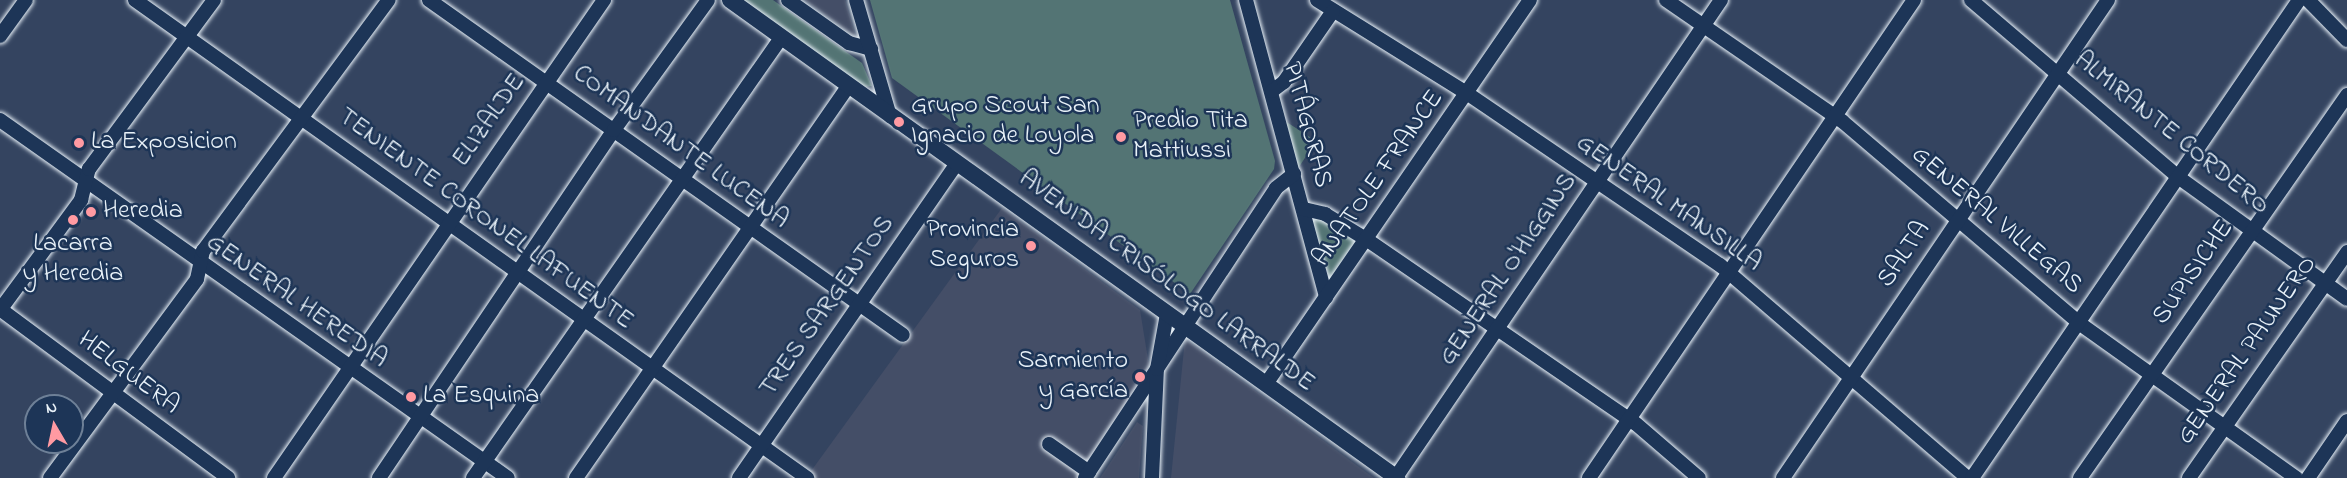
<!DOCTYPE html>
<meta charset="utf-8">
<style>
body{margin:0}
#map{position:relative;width:2347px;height:478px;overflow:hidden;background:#344460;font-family:"Indie Flower",sans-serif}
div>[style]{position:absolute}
.built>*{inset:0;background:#444e67}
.green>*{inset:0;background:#537474}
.roads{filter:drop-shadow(0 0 2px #e8f1f8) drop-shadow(0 0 2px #e8f1f8)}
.minor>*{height:14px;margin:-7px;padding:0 7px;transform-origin:7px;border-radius:7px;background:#1d3557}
.major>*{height:16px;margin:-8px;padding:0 8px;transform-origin:8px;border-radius:8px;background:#1d3557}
.dots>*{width:16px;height:16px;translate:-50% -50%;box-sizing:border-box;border:3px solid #1d3557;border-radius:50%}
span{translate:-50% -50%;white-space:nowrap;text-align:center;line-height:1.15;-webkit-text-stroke:5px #1d3557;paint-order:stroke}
.poi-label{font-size:26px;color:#e8f1f8}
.left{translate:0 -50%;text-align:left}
.right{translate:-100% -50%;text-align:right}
.street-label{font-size:26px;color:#e8f1f8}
.north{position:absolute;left:24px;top:394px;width:60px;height:60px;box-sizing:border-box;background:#1d3557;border:2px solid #6e8097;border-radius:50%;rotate:351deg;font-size:16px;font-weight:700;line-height:24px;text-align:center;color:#e8f1f8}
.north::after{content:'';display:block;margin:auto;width:21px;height:27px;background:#ff9aa2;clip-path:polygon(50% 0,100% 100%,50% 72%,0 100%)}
</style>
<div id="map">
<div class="built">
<i style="clip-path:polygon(805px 0,845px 0,856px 38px)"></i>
<i style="clip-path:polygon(1002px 208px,1140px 310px,1152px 384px,1088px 478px,806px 478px)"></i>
<i style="clip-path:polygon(1185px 339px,1374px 478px,1171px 478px)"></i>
<i style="clip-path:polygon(1137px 422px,1143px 426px,1139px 478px,1100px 478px)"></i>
</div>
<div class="green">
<i style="clip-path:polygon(742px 0,773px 0,862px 63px,872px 86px,864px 87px)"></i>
<i style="clip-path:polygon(870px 0,1230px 0,1275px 161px,1274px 169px,1190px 294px,892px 78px)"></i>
<i style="clip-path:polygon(1285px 121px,1316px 141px,1297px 170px)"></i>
<i style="clip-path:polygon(1318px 216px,1357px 242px,1330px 281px,1312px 222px)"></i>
</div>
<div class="roads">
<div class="minor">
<i style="left:135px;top:0;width:825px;rotate:35.42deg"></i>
<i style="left:429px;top:0;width:580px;rotate:35.25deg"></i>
<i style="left:788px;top:0;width:75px;rotate:35.2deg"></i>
<i style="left:849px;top:43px;width:23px;rotate:15deg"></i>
<i style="left:856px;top:0;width:121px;rotate:73.7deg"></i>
<i style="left:1246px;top:0;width:308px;rotate:74.9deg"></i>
<i style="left:1317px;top:0;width:178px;rotate:31.9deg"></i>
<i style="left:1468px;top:94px;width:305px;rotate:34.2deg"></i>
<i style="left:1720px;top:265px;width:327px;rotate:40.7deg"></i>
<i style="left:1666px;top:0;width:214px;rotate:34.5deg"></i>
<i style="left:1842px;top:121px;width:311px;rotate:40.4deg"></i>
<i style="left:2079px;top:323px;width:267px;rotate:35.5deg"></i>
<i style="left:1971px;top:0;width:272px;rotate:40.5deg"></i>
<i style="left:2178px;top:177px;width:208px;rotate:35.8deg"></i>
<i style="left:2308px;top:0;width:56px;rotate:45.7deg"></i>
<i style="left:0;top:36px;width:44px;rotate:-54.2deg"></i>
<i style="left:1272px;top:91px;width:15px;rotate:-37deg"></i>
<i style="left:1284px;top:82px;width:86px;rotate:-55.4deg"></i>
<i style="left:0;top:120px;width:621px;rotate:35.17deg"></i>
<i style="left:1304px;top:209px;width:22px;rotate:13deg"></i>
<i style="left:1325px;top:214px;width:48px;rotate:31.4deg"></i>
<i style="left:1366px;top:239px;width:326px;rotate:34.4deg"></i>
<i style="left:1635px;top:423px;width:84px;rotate:40.7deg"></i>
<i style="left:0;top:309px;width:284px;rotate:36.5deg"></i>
<i style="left:0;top:310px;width:137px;rotate:-53.6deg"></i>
<i style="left:81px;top:200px;width:32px;rotate:-76deg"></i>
<i style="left:89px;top:169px;width:210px;rotate:-53.5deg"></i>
<i style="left:1266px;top:384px;width:466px;rotate:-55.5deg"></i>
<i style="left:1049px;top:444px;width:49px;rotate:35deg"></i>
<i style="left:1396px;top:477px;width:577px;rotate:-55.73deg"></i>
<i style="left:50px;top:478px;width:247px;rotate:-53.5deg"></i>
<i style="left:197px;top:279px;width:29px;rotate:-78deg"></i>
<i style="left:203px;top:251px;width:312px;rotate:-53.5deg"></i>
<i style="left:274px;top:478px;width:581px;rotate:-55.38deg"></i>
<i style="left:379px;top:478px;width:420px;rotate:-56deg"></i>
<i style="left:614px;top:130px;width:160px;rotate:-54.1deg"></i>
<i style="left:473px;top:478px;width:537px;rotate:-55.01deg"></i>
<i style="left:576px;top:478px;width:477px;rotate:-55.2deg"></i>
<i style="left:739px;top:478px;width:383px;rotate:-55.3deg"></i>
<i style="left:1085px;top:478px;width:347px;rotate:-56.6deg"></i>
<i style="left:1276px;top:188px;width:23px;rotate:-38deg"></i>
<i style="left:1152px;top:478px;width:109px;rotate:-87.4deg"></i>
<i style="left:1157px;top:369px;width:56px;rotate:-79.7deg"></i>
<i style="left:1589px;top:478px;width:578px;rotate:-55.79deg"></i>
<i style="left:1783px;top:478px;width:578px;rotate:-55.79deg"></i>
<i style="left:1972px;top:478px;width:579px;rotate:-55.62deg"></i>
<i style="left:2080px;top:478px;width:467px;rotate:-55.1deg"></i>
<i style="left:2189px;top:478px;width:276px;rotate:-55deg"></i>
<i style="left:2308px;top:478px;width:69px;rotate:-55.6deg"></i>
</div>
<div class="major">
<i style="left:730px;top:0;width:821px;rotate:35.63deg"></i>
</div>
</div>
<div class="dots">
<i style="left:899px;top:122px;background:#ff9aa2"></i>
<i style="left:1121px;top:137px;background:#ff9aa2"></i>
<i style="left:79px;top:143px;background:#ff9aa2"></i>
<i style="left:91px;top:212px;background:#ff9aa2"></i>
<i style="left:73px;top:220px;background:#ff9aa2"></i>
<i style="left:1031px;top:246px;background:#ff9aa2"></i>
<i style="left:1140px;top:377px;background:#ff9aa2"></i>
<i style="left:411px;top:397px;background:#ff9aa2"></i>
</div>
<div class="poi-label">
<span class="left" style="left:911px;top:122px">Grupo Scout San<br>Ignacio de Loyola</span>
<span class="left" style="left:1133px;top:137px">Predio Tita<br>Mattiussi</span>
<span class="left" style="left:91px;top:143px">La Exposicion</span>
<span class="left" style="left:103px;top:212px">Heredia</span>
<span class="right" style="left:1019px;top:246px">Provincia<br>Seguros</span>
<span style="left:73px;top:260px">Lacarra<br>y Heredia</span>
<span class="right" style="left:1128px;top:377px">Sarmiento<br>y García</span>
<span class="left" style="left:423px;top:397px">La Esquina</span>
</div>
<div class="street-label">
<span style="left:490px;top:121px;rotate:-55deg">ELIZALDE</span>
<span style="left:1306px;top:125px;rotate:75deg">PITÁGORAS</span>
<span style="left:2171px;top:134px;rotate:39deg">ALMIRANTE CORDERO</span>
<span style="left:680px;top:148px;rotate:36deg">COMANDANTE LUCENA</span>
<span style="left:1379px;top:179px;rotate:-55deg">ANATOLE FRANCE</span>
<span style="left:1668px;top:204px;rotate:35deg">GENERAL MANSILLA</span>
<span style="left:485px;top:220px;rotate:36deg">TENIENTE CORONEL LAFUENTE</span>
<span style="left:1996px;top:221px;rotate:40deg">GENERAL VILLEGAS</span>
<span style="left:1905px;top:255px;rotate:-56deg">SALTA</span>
<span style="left:1509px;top:270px;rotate:-56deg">GENERAL O'HIGGINS</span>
<span style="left:2194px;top:273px;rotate:-55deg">SUPISICHE</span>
<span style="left:1166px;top:282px;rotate:36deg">AVENIDA CRISÓLOGO LARRALDE</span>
<span style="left:296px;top:302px;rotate:35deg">GENERAL HEREDIA</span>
<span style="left:828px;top:307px;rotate:-55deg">TRES SARGENTOS</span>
<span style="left:2248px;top:351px;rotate:-55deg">GENERAL PAUNERO</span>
<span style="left:128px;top:374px;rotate:37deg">HELGUERA</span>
</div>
<div class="north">N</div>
</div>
